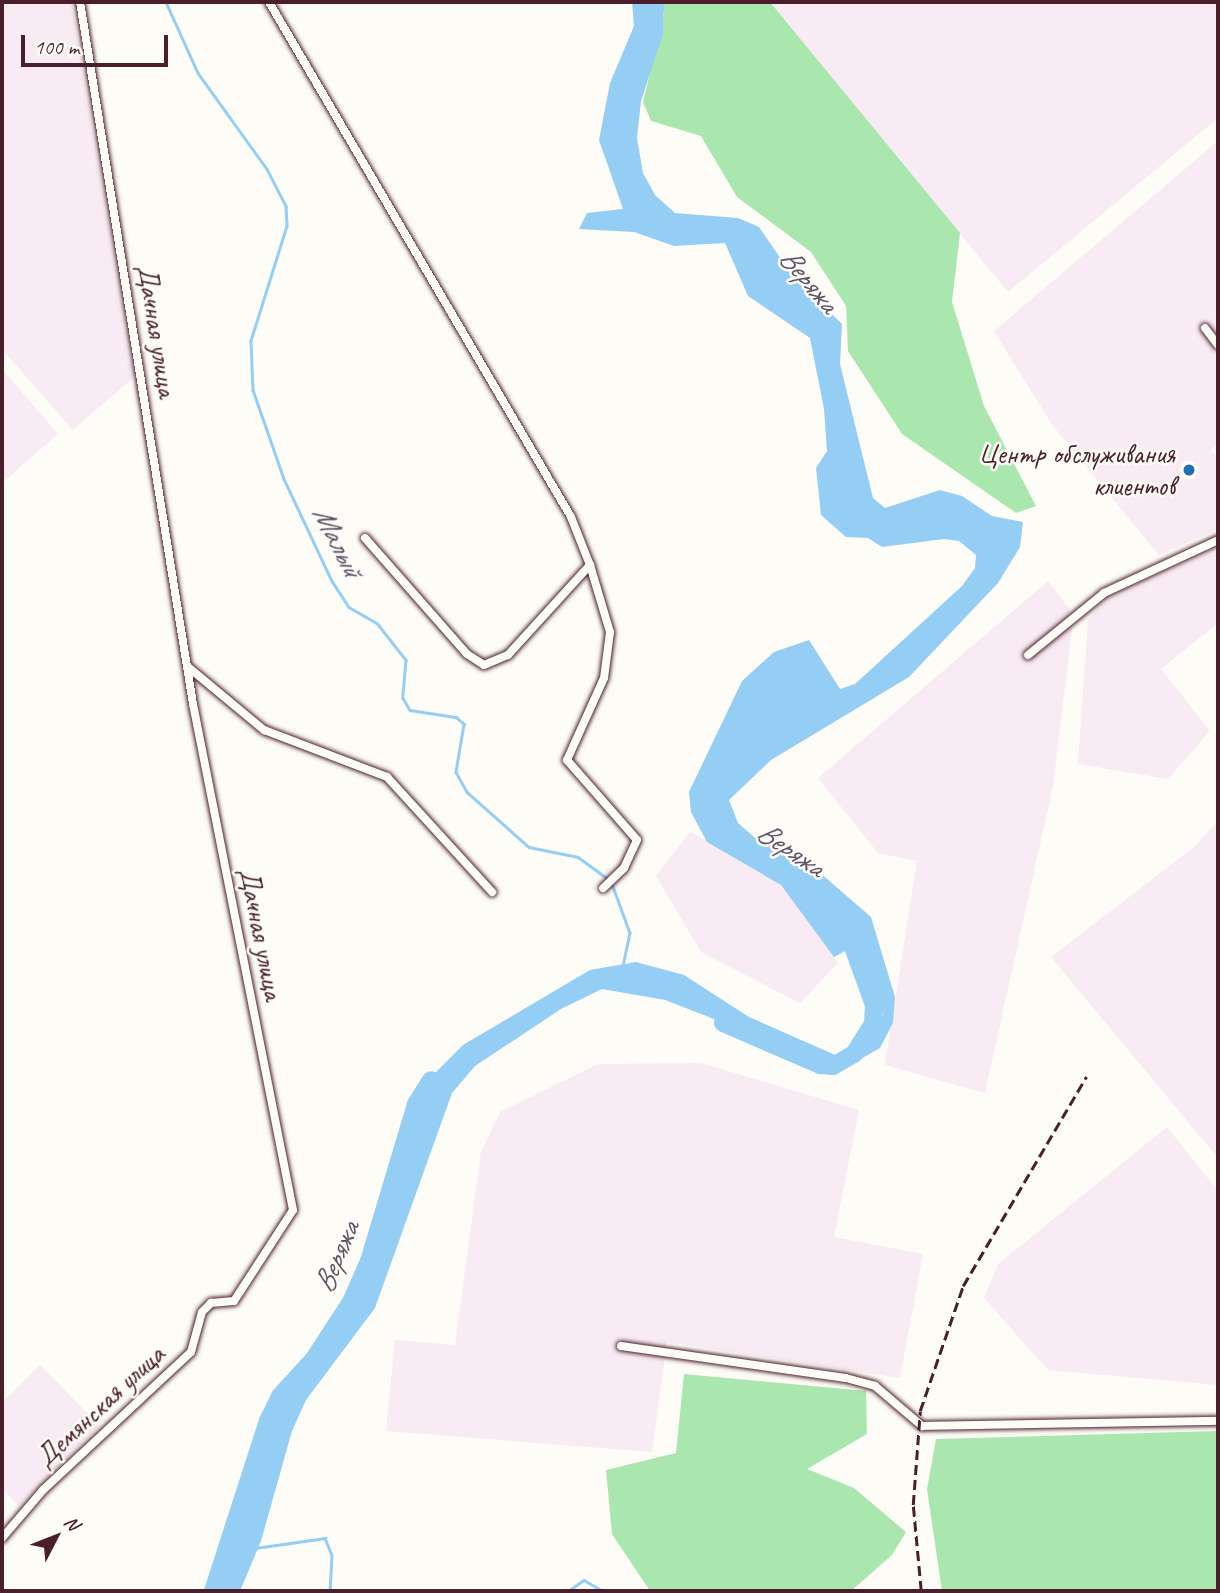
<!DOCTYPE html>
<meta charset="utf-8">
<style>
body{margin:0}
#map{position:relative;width:1220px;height:1593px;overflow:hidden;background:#fdfcf7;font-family:Caveat,sans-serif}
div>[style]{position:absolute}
.built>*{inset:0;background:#f8ebf3}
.green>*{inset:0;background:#aae7ae}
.water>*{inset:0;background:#95cef5}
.stream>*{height:2.5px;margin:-1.25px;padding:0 1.25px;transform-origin:1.25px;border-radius:1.25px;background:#95cef5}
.river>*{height:18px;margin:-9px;padding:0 9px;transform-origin:9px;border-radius:9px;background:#95cef5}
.roads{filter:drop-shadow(0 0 2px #4a1f2b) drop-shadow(0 0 2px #4a1f2b)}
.street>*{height:8px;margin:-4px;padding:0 4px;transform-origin:4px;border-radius:4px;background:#fdfcf7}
.rail>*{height:2.5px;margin-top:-1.25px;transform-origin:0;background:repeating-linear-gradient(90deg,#4a1f2b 0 10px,transparent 0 15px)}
.dots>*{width:19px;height:19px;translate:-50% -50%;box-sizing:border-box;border:4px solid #fdfcf7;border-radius:50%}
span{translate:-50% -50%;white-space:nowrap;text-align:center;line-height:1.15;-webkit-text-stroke:5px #fdfcf7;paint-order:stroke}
.street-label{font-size:28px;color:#4a1f2b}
.poi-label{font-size:28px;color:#4a1f2b}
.right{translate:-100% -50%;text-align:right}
.water-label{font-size:30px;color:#605468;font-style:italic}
.frame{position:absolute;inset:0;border:4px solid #4a1f2b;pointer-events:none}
.north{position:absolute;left:21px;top:1502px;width:70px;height:70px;-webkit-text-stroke:5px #fdfcf7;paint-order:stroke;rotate:48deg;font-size:19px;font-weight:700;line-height:28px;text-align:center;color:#4a1f2b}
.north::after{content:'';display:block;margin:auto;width:24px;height:32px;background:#4a1f2b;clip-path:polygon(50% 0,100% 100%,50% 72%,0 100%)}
.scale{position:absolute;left:21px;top:35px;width:147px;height:32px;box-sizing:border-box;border:4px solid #4a1f2b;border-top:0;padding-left:9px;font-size:21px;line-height:24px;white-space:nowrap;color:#4a1f2b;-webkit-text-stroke:5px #fdfcf7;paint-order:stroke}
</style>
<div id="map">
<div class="built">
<i style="clip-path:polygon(2px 2px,72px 2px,134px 377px,73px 430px,2px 349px)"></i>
<i style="clip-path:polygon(770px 2px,1218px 2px,1218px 118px,1008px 292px)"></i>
<i style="clip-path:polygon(1218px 141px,1218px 444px,1211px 450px,1218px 459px,1218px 529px,1159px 555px,1053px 426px,994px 331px)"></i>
<i style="clip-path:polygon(2px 369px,58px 434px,2px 483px)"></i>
<i style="clip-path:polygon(1218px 547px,1218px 623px,1161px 669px,1210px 731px,1168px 779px,1078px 764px,1088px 620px,1107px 598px)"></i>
<i style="clip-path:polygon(1048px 581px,1070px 610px,1072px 630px,1053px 786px,985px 1093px,885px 1065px,917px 861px,878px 853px,818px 778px)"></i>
<i style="clip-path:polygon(1218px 821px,1218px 1158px,1051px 957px,1193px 848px)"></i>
<i style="clip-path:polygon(690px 832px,786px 881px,838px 963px,800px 1003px,701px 952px,656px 876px)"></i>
<i style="clip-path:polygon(701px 1063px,859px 1110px,834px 1237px,923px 1254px,900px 1378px,667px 1342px,652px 1452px,386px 1431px,395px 1340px,455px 1345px,481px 1152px,500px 1112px,598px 1064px)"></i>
<i style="clip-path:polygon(1167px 1127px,1218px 1191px,1218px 1385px,1048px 1370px,984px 1298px,998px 1264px)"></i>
<i style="clip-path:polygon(40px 1365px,100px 1426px,19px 1506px,2px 1488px,2px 1403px)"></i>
</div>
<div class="green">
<i style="clip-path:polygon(660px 2px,770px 2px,960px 233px,952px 302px,984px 406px,1036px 506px,1016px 513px,902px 434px,848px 351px,846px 306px,811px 252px,737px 197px,701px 136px,651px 121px,643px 102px,664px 15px)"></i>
<i style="clip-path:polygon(684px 1374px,866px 1391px,867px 1434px,807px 1469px,854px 1488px,906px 1532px,892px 1555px,851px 1591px,650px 1591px,612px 1534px,606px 1470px,676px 1453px)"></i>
<i style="clip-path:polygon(1218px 1431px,1218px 1591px,942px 1591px,927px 1489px,936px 1439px)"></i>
</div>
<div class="water">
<i style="clip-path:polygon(632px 2px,664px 2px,663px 34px,641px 101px,637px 138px,643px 173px,655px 195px,675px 213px,738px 218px,759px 227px,792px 275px,842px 324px,840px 364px,873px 498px,885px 508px,940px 490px,962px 496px,992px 516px,1023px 522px,1020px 547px,998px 583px,909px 677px,771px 760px,729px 800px,738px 823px,754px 837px,818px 871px,871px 917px,895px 997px,893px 1023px,880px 1048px,843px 1069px,665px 1000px,602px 989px,561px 1009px,475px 1066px,452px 1093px,375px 1308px,306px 1400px,292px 1431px,261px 1541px,240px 1591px,209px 1591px,287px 1383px,321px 1350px,364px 1287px,418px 1102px,428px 1080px,463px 1045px,590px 970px,636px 962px,684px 975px,749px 1017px,842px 1058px,863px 1049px,883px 1014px,860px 943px,834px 957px,781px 885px,707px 842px,691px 812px,689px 792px,742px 681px,774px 652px,809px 640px,840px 689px,855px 684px,962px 586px,975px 568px,976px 555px,959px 541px,944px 539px,882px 547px,868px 538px,846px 537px,821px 515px,816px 468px,827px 451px,824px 409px,810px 338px,748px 296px,725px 243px,674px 246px,634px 232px,579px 229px,587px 213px,623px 209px,599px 140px,610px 83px,634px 26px)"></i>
</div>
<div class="stream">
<i style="left:166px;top:2px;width:78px;rotate:65.7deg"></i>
<i style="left:198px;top:73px;width:118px;rotate:54.3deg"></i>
<i style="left:267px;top:169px;width:42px;rotate:62.8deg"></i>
<i style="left:286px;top:206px;width:20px;rotate:87deg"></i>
<i style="left:287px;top:226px;width:121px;rotate:107.4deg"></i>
<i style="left:251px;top:341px;width:49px;rotate:87.7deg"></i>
<i style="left:253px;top:390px;width:94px;rotate:70.8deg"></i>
<i style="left:284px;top:479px;width:113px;rotate:64.8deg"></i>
<i style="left:332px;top:581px;width:31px;rotate:57deg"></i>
<i style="left:349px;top:607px;width:32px;rotate:30deg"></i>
<i style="left:377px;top:623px;width:47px;rotate:51.9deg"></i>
<i style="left:406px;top:660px;width:38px;rotate:95deg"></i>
<i style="left:403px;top:698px;width:14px;rotate:60deg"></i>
<i style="left:410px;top:710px;width:47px;rotate:8.7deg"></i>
<i style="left:456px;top:717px;width:11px;rotate:41deg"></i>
<i style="left:464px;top:724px;width:49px;rotate:99.5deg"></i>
<i style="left:456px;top:772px;width:23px;rotate:61deg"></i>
<i style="left:467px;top:792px;width:83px;rotate:41.6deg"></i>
<i style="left:529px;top:847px;width:50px;rotate:11.5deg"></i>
<i style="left:578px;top:857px;width:37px;rotate:36deg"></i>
<i style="left:612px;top:884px;width:52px;rotate:69.8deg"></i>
<i style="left:630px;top:933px;width:33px;rotate:102deg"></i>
<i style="left:255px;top:1548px;width:71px;rotate:-8.1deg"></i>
<i style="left:325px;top:1538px;width:18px;rotate:68deg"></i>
<i style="left:332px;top:1555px;width:36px;rotate:93deg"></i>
<i style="left:568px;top:1591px;width:19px;rotate:-35deg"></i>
<i style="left:584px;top:1580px;width:22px;rotate:30deg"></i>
</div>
<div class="river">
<i style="left:723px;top:1023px;width:106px;rotate:23.4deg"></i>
<i style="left:820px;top:1065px;width:13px;rotate:4deg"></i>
<i style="left:833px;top:1066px;width:24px;rotate:-30deg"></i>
<i style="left:854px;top:1054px;width:36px;rotate:-58deg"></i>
<i style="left:873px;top:1024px;width:19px;rotate:-87deg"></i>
<i style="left:874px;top:1005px;width:85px;rotate:-109.9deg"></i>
<i style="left:213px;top:1591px;width:179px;rotate:-72.1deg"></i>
<i style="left:268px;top:1421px;width:28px;rotate:-64deg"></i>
<i style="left:280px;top:1396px;width:50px;rotate:-47.4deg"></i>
<i style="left:314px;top:1359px;width:68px;rotate:-57deg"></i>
<i style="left:351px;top:1302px;width:45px;rotate:-66.3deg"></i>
<i style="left:369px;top:1261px;width:164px;rotate:-73.3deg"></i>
<i style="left:416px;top:1104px;width:28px;rotate:-58deg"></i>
</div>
<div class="roads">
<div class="street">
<i style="left:269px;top:2px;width:597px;rotate:59.61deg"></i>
<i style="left:571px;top:517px;width:52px;rotate:68.4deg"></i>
<i style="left:590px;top:565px;width:70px;rotate:73.4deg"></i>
<i style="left:610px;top:632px;width:46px;rotate:97.4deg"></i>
<i style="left:604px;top:678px;width:90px;rotate:114.3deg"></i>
<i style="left:567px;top:760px;width:106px;rotate:48.8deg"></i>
<i style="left:637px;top:840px;width:31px;rotate:115deg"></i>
<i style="left:624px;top:868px;width:29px;rotate:136deg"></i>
<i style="left:1205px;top:328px;width:21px;rotate:53deg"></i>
<i style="left:365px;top:538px;width:154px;rotate:48.7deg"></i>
<i style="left:467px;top:654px;width:20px;rotate:33deg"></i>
<i style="left:484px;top:665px;width:26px;rotate:-23deg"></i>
<i style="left:508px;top:655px;width:122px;rotate:-47.7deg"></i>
<i style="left:1028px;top:655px;width:98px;rotate:-39.2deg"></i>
<i style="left:1104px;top:593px;width:126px;rotate:-24.9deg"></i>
<i style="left:188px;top:667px;width:99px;rotate:39.7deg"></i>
<i style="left:264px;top:730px;width:132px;rotate:20.9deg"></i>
<i style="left:387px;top:777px;width:156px;rotate:47.6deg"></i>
<i style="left:621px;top:1346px;width:227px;rotate:8.1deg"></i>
<i style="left:846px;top:1378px;width:30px;rotate:15deg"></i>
<i style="left:875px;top:1386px;width:62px;rotate:40.4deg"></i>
<i style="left:922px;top:1426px;width:296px;rotate:-1deg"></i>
<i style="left:2px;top:1538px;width:63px;rotate:-49.5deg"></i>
<i style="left:43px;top:1490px;width:202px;rotate:-43deg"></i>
<i style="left:191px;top:1352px;width:41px;rotate:-74.6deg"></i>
<i style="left:202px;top:1312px;width:13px;rotate:-45deg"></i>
<i style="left:211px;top:1303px;width:23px;rotate:-5deg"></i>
<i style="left:234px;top:1301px;width:108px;rotate:-57deg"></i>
<i style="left:293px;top:1210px;width:516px;rotate:-101.18deg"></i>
<i style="left:193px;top:704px;width:711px;rotate:-99.14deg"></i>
</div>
</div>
<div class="rail">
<i style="left:921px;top:1591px;width:86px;rotate:-95.3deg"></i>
<i style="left:913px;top:1505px;width:94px;rotate:-85.7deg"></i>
<i style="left:920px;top:1411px;width:132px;rotate:-71deg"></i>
<i style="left:963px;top:1286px;width:243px;rotate:-59.5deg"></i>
</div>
<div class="dots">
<i style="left:1189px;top:470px;background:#1f6fb2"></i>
</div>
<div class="street-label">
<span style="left:157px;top:331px;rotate:81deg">Дачная улица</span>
<span style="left:261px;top:934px;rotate:79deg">Дачная улица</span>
<span style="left:100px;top:1406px;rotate:-43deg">Демянская улица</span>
</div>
<div class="poi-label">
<span class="right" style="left:1175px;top:470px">Центр обслуживания<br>клиентов</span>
</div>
<div class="water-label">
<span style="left:809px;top:280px;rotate:50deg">Веряжа</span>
<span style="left:338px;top:541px;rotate:63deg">Малый</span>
<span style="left:791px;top:849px;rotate:34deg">Веряжа</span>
<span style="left:336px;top:1257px;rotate:-67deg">Веряжа</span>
</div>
<div class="frame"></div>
<div class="north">N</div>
<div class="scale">100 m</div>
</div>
